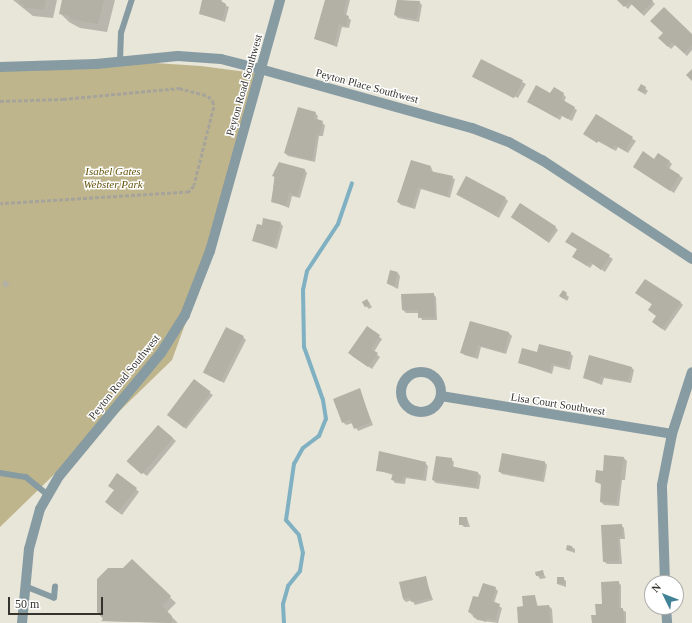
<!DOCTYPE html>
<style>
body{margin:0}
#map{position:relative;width:692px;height:623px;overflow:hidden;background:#e8e5d9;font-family:"Times New Roman",serif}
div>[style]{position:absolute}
.green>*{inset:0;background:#bfb58c}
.shadow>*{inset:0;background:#0003}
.stream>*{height:4px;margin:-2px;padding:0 2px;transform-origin:2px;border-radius:2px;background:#80b1c2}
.building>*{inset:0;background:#b3b0a5;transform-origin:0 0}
.path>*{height:2.5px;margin-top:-1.25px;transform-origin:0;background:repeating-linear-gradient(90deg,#a6a49a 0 4px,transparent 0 6px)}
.service>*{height:5.5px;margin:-2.75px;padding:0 2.75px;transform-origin:2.75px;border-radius:2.75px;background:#879ba2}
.minor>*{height:10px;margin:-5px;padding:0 5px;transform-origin:5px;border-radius:5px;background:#879ba2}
.minor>.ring{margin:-5px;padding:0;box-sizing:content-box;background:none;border:10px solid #879ba2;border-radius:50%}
.tertiary>*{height:10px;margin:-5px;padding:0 5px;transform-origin:5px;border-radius:5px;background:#879ba2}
span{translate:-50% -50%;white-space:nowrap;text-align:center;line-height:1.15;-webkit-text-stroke:3px #fff;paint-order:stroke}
.street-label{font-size:11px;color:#34332e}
.park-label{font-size:11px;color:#64540c;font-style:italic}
.north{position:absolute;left:644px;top:575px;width:40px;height:40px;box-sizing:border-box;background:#fff;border:1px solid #aeadab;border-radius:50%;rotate:313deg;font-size:11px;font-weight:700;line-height:16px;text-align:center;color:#34332e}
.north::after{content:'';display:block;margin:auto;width:14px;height:18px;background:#438397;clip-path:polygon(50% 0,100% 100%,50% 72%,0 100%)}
.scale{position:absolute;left:8px;top:597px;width:95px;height:18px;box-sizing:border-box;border:2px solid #34332e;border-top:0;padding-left:5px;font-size:12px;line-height:14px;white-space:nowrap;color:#34332e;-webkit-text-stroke:3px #fff;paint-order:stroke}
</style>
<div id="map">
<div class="green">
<i style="clip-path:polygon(155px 63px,201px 66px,261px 74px,204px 272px,172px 360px,0 527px,0 67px)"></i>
</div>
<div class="shadow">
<i style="clip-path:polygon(13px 0,57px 0,53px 18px,33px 16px)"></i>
<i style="clip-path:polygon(63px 0,115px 0,107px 32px,80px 28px,69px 22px,60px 13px)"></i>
<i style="clip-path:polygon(203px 0,222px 0,221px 3px,229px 7px,225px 22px,200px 14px)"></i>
<i style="clip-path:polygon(326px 0,350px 0,346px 16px,351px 20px,349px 28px,342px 27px,337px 47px,316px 39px)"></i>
<i style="clip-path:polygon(398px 0,419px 2px,422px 5px,419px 22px,398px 18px,395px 15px)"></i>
<i style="clip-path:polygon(619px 0,651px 0,655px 4px,644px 16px,632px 4px,628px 9px)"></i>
<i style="clip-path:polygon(692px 35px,692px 50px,687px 56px,675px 45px,671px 49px,660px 38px)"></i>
<i style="clip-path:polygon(482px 60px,526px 84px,518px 98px,473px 77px)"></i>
<i style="clip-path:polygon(645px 88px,648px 91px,645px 95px,642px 92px)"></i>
<i style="clip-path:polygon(563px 94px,566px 97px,564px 102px,577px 110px,572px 121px,562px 116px,560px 120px,528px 102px,551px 95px)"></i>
<i style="clip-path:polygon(315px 113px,318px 116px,317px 120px,325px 125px,323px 136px,319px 136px,315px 162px,288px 156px,285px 153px)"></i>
<i style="clip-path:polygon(596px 115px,636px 141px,628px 153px,618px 147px,616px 151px,584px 134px)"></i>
<i style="clip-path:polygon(655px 160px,669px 161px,672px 164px,669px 169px,683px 178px,674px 193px,634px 167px)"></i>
<i style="clip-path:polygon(431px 167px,433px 172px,455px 179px,450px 198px,421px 189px,415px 209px,401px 205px,398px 202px)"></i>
<i style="clip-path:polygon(275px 169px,305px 170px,307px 173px,300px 198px,292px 196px,289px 208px,272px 201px)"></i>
<i style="clip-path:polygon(458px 194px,505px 198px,508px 201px,499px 218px)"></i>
<i style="clip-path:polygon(512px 217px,555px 227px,558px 230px,549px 243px)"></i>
<i style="clip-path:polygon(280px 223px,283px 226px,277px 249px,253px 241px)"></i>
<i style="clip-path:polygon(572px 233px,613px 259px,605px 272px,593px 264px,590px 268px,577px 259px,578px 250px,567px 242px)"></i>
<i style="clip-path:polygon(398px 273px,400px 276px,398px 289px,388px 284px)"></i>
<i style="clip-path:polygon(563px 292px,569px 297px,567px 301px,560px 296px)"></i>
<i style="clip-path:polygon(433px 294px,436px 297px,437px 320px,422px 320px,419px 313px,406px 313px,403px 310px)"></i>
<i style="clip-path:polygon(639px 295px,680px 302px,683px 305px,665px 331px,653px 322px,657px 316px,653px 305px)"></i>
<i style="clip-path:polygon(367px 300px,372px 307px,369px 309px,366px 306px)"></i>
<i style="clip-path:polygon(470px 322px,509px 333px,512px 336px,506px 354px,481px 347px,478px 359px,464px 355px,462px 352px)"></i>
<i style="clip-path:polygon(367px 327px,382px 339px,374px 352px,380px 357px,372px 369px,352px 356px)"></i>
<i style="clip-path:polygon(243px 337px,246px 340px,224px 383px,205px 372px)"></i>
<i style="clip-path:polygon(537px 353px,570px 353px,573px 356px,570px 370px,554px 366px,552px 374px,519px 363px)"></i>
<i style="clip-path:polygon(631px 367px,634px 370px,631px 383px,604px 378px,602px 385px,584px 378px)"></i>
<i style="clip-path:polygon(359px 389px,373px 425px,358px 431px,353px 423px,346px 425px,343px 422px)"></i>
<i style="clip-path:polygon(210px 393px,213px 395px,186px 429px,172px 417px)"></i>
<i style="clip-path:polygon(159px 427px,176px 441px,147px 476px,132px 465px)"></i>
<i style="clip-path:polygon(624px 458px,627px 461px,625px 480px,622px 480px,619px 506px,604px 505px,601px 502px,602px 485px,596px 482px)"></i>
<i style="clip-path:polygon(451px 459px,454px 462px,453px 468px,478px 473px,481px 476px,479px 489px,436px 483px,433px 480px)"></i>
<i style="clip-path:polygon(544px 462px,547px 465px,544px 482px,502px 474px,499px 471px)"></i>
<i style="clip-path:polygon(425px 463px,428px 466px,426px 481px,406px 478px,405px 484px,395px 483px,393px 480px,393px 475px,377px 470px)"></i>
<i style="clip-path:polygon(136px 489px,139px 492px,122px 515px,109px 505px,115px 490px)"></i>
<i style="clip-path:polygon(467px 518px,470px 527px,464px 527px,461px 524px)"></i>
<i style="clip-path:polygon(621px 525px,624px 528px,625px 539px,620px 539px,622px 564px,607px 564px,604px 561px)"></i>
<i style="clip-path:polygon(572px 547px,575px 549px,575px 553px,567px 550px)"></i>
<i style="clip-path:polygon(132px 560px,176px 603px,167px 612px,178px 623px,102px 621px,123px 569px)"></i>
<i style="clip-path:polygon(542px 571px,546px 578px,540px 579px,536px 573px)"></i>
<i style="clip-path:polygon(425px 577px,433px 600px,415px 605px,412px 600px,406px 602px,403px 599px)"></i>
<i style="clip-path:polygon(563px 578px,566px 581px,566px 587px,557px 584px)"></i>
<i style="clip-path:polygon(618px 582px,621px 585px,621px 609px,626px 612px,626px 623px,593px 623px)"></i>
<i style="clip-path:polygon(495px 588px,498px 591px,494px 603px,502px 608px,498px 623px,477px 620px,469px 612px)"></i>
<i style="clip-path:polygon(535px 596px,538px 607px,549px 606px,552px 609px,553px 623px,519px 623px)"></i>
</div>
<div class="stream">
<i style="left:284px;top:623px;width:19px;rotate:-93deg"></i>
<i style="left:283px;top:604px;width:19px;rotate:-74deg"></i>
<i style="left:288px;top:586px;width:19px;rotate:-51deg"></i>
<i style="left:300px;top:571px;width:18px;rotate:-81deg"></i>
<i style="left:303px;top:553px;width:18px;rotate:-103deg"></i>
<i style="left:299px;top:535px;width:20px;rotate:-131deg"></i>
<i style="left:286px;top:520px;width:57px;rotate:-81.9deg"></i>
<i style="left:294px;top:464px;width:18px;rotate:-61deg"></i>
<i style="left:303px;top:448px;width:20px;rotate:-37deg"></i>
<i style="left:319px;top:436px;width:18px;rotate:-68deg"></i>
<i style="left:326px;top:419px;width:19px;rotate:-99deg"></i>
<i style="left:323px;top:400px;width:56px;rotate:-109.7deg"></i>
<i style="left:304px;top:347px;width:57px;rotate:-91deg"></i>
<i style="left:303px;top:290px;width:19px;rotate:-78deg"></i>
<i style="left:307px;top:271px;width:56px;rotate:-56.6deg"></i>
<i style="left:338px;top:224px;width:43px;rotate:-71.1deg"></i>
</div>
<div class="building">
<i style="clip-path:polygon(20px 0,46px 0,44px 10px,23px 7px,24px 5px,19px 3px)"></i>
<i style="clip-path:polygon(62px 0,104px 0,98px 24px,70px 19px,70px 16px,59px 14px)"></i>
<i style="clip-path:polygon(202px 0,219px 0,226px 4px,222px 20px,199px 14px)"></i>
<i style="clip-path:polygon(325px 0,347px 0,343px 14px,349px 16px,346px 26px,339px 24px,334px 45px,314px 39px)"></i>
<i style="clip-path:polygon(397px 0,420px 1px,416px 19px,394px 15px)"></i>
<i style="clip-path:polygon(617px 0,652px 0,653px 1px,641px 13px,629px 2px,624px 7px)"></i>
<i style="clip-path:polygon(664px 7px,692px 34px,692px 45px,684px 53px,672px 42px,668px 47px,658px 38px,663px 33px,650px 21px)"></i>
<i style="left:481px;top:59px;width:47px;height:20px;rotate:27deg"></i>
<i style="clip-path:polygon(692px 69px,692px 81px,686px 75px)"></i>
<i style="left:641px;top:84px;width:6px;height:7px;rotate:31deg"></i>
<i style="clip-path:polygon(536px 85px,550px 93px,554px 87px,564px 93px,561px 99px,575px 107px,568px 119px,559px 114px,557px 118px,527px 102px)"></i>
<i style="clip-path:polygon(298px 107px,316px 112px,314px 118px,323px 121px,320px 134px,317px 133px,312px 160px,284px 153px)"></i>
<i style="clip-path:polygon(596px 114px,633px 137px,625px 151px,615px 145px,612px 149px,599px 140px,597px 143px,583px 134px)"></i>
<i style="clip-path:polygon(643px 151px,654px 159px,658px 153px,670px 161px,666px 166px,680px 175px,670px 191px,633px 167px)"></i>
<i style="clip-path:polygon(411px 160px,431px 166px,430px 171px,453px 176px,447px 196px,418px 187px,412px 207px,397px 202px)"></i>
<i style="clip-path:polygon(279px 162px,305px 169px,297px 196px,289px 193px,286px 206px,271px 202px,275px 177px,272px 176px)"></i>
<i style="left:466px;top:176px;width:45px;height:21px;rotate:28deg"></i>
<i style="left:520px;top:203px;width:43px;height:17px;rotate:33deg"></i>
<i style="clip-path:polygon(263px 218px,281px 222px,274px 247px,252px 241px,257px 224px,262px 225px)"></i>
<i style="clip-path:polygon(572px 232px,610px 255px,601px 270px,590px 262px,587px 266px,572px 257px,577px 249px,565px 242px)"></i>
<i style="left:390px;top:270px;width:8px;height:14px;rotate:14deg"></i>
<i style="clip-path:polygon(645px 279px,681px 302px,662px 329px,652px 322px,656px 316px,648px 310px,652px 304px,635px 293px)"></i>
<i style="left:5px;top:280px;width:6px;height:5px;rotate:39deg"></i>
<i style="clip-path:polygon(563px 290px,567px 293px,564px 299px,559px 296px)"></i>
<i style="clip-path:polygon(434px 293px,435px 317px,418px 318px,418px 310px,402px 310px,401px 294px)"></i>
<i style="left:367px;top:299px;width:6px;height:6px;rotate:59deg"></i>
<i style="clip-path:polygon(470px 321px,509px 332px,504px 352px,478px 345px,475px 357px,460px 353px)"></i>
<i style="clip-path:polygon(367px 326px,380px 335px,371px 349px,378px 353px,368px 367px,348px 353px)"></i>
<i style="left:226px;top:327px;width:20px;height:51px;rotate:27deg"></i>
<i style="clip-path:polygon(539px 344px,571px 352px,567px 367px,551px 363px,550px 372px,518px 363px,522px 348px,537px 352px)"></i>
<i style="clip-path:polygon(589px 355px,632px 367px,628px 381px,601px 376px,599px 383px,583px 378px)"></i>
<i style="left:194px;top:379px;width:21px;height:45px;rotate:37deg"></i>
<i style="clip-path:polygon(360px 388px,371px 422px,354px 429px,350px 419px,342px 423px,333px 399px)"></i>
<i style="left:158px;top:425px;width:20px;height:48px;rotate:41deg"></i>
<i style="clip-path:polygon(379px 451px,426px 462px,423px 479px,403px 476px,402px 482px,391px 480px,393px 473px,376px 471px)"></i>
<i style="left:502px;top:453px;width:44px;height:19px;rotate:11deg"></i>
<i style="clip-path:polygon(604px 455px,624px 457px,616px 504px,600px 502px,601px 483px,595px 482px,596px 470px,603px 471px)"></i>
<i style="clip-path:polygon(436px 456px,452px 458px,451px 466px,478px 472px,476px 487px,432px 480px)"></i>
<i style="clip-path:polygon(117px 473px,137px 488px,118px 512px,105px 502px,114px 490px,108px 486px)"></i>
<i style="left:459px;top:517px;width:8px;height:8px"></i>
<i style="clip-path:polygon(622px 524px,622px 536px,618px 537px,619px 561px,603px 562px,601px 525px)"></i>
<i style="clip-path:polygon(567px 545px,572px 546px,572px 551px,566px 550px)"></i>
<i style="clip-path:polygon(132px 559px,171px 596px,162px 606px,172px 616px,172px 623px,101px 621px,103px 619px,97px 612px,97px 579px,108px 568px,123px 568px)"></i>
<i style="clip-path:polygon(543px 570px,544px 575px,536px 576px,535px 572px)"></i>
<i style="clip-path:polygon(426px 576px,431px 598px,411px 602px,410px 597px,403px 599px,399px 582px)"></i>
<i style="left:557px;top:577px;width:7px;height:7px"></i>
<i style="clip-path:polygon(619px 581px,619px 608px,623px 608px,624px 623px,592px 623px,591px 615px,596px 615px,595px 604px,602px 604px,601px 582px)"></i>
<i style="clip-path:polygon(483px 583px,496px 587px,492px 601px,500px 604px,495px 620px,487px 618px,486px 622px,473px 617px,474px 614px,468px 612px,473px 596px,478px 597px)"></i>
<i style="clip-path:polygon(535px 595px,536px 606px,549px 605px,550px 623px,518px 623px,517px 607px,523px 606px,522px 596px)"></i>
</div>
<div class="path">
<i style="left:0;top:101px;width:63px;rotate:-1.8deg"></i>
<i style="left:63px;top:99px;width:117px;rotate:-5.4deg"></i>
<i style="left:179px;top:88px;width:30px;rotate:15deg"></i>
<i style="left:208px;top:96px;width:7px;rotate:45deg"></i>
<i style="left:213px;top:101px;width:6px;rotate:81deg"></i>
<i style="left:214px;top:107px;width:81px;rotate:104.2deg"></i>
<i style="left:194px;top:186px;width:8px;rotate:130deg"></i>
<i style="left:189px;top:192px;width:189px;rotate:176.4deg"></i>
</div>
<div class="service">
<i style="left:120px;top:61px;width:28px;rotate:-88deg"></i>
<i style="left:121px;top:33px;width:35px;rotate:-72deg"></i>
<i style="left:0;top:473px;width:26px;rotate:9deg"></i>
<i style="left:26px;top:477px;width:28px;rotate:39deg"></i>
<i style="left:25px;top:586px;width:31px;rotate:22deg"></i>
<i style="left:54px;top:598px;width:11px;rotate:-85deg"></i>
</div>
<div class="minor">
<i style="left:0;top:67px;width:96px;rotate:-1.8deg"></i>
<i style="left:96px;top:64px;width:82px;rotate:-5.6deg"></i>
<i style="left:178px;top:56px;width:43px;rotate:4deg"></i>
<i style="left:221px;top:59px;width:40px;rotate:14.4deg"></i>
<i style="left:260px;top:69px;width:220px;rotate:15.6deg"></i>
<i style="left:472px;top:128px;width:40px;rotate:21deg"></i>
<i style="left:509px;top:142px;width:38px;rotate:29deg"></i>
<i style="left:542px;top:160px;width:180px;rotate:33.4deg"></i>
<i class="ring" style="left:401px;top:372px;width:30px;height:30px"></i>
<i style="left:441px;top:396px;width:234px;rotate:9.3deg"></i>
<i style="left:665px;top:583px;width:98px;rotate:-91.8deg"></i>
<i style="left:662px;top:485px;width:52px;rotate:-78.9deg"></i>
<i style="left:672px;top:434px;width:65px;rotate:-72.1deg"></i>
<i style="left:666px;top:607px;width:16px;rotate:86deg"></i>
</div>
<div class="tertiary">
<i style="left:22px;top:623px;width:74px;rotate:-84.6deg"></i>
<i style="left:29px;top:549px;width:41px;rotate:-74.6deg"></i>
<i style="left:40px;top:509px;width:39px;rotate:-60deg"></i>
<i style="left:60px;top:475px;width:158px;rotate:-50.4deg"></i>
<i style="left:161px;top:353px;width:45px;rotate:-57.7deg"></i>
<i style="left:185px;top:315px;width:69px;rotate:-68.7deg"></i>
<i style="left:210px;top:251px;width:261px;rotate:-74.4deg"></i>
</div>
<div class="street-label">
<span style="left:244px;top:85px;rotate:-74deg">Peyton Road Southwest</span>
<span style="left:367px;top:86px;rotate:15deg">Peyton Place Southwest</span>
<span style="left:124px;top:377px;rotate:-51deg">Peyton Road Southwest</span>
<span style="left:558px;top:404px;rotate:9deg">Lisa Court Southwest</span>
</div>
<div class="park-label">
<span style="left:113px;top:178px">Isabel Gates<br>Webster Park</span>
</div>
<div class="north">N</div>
<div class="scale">50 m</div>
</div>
